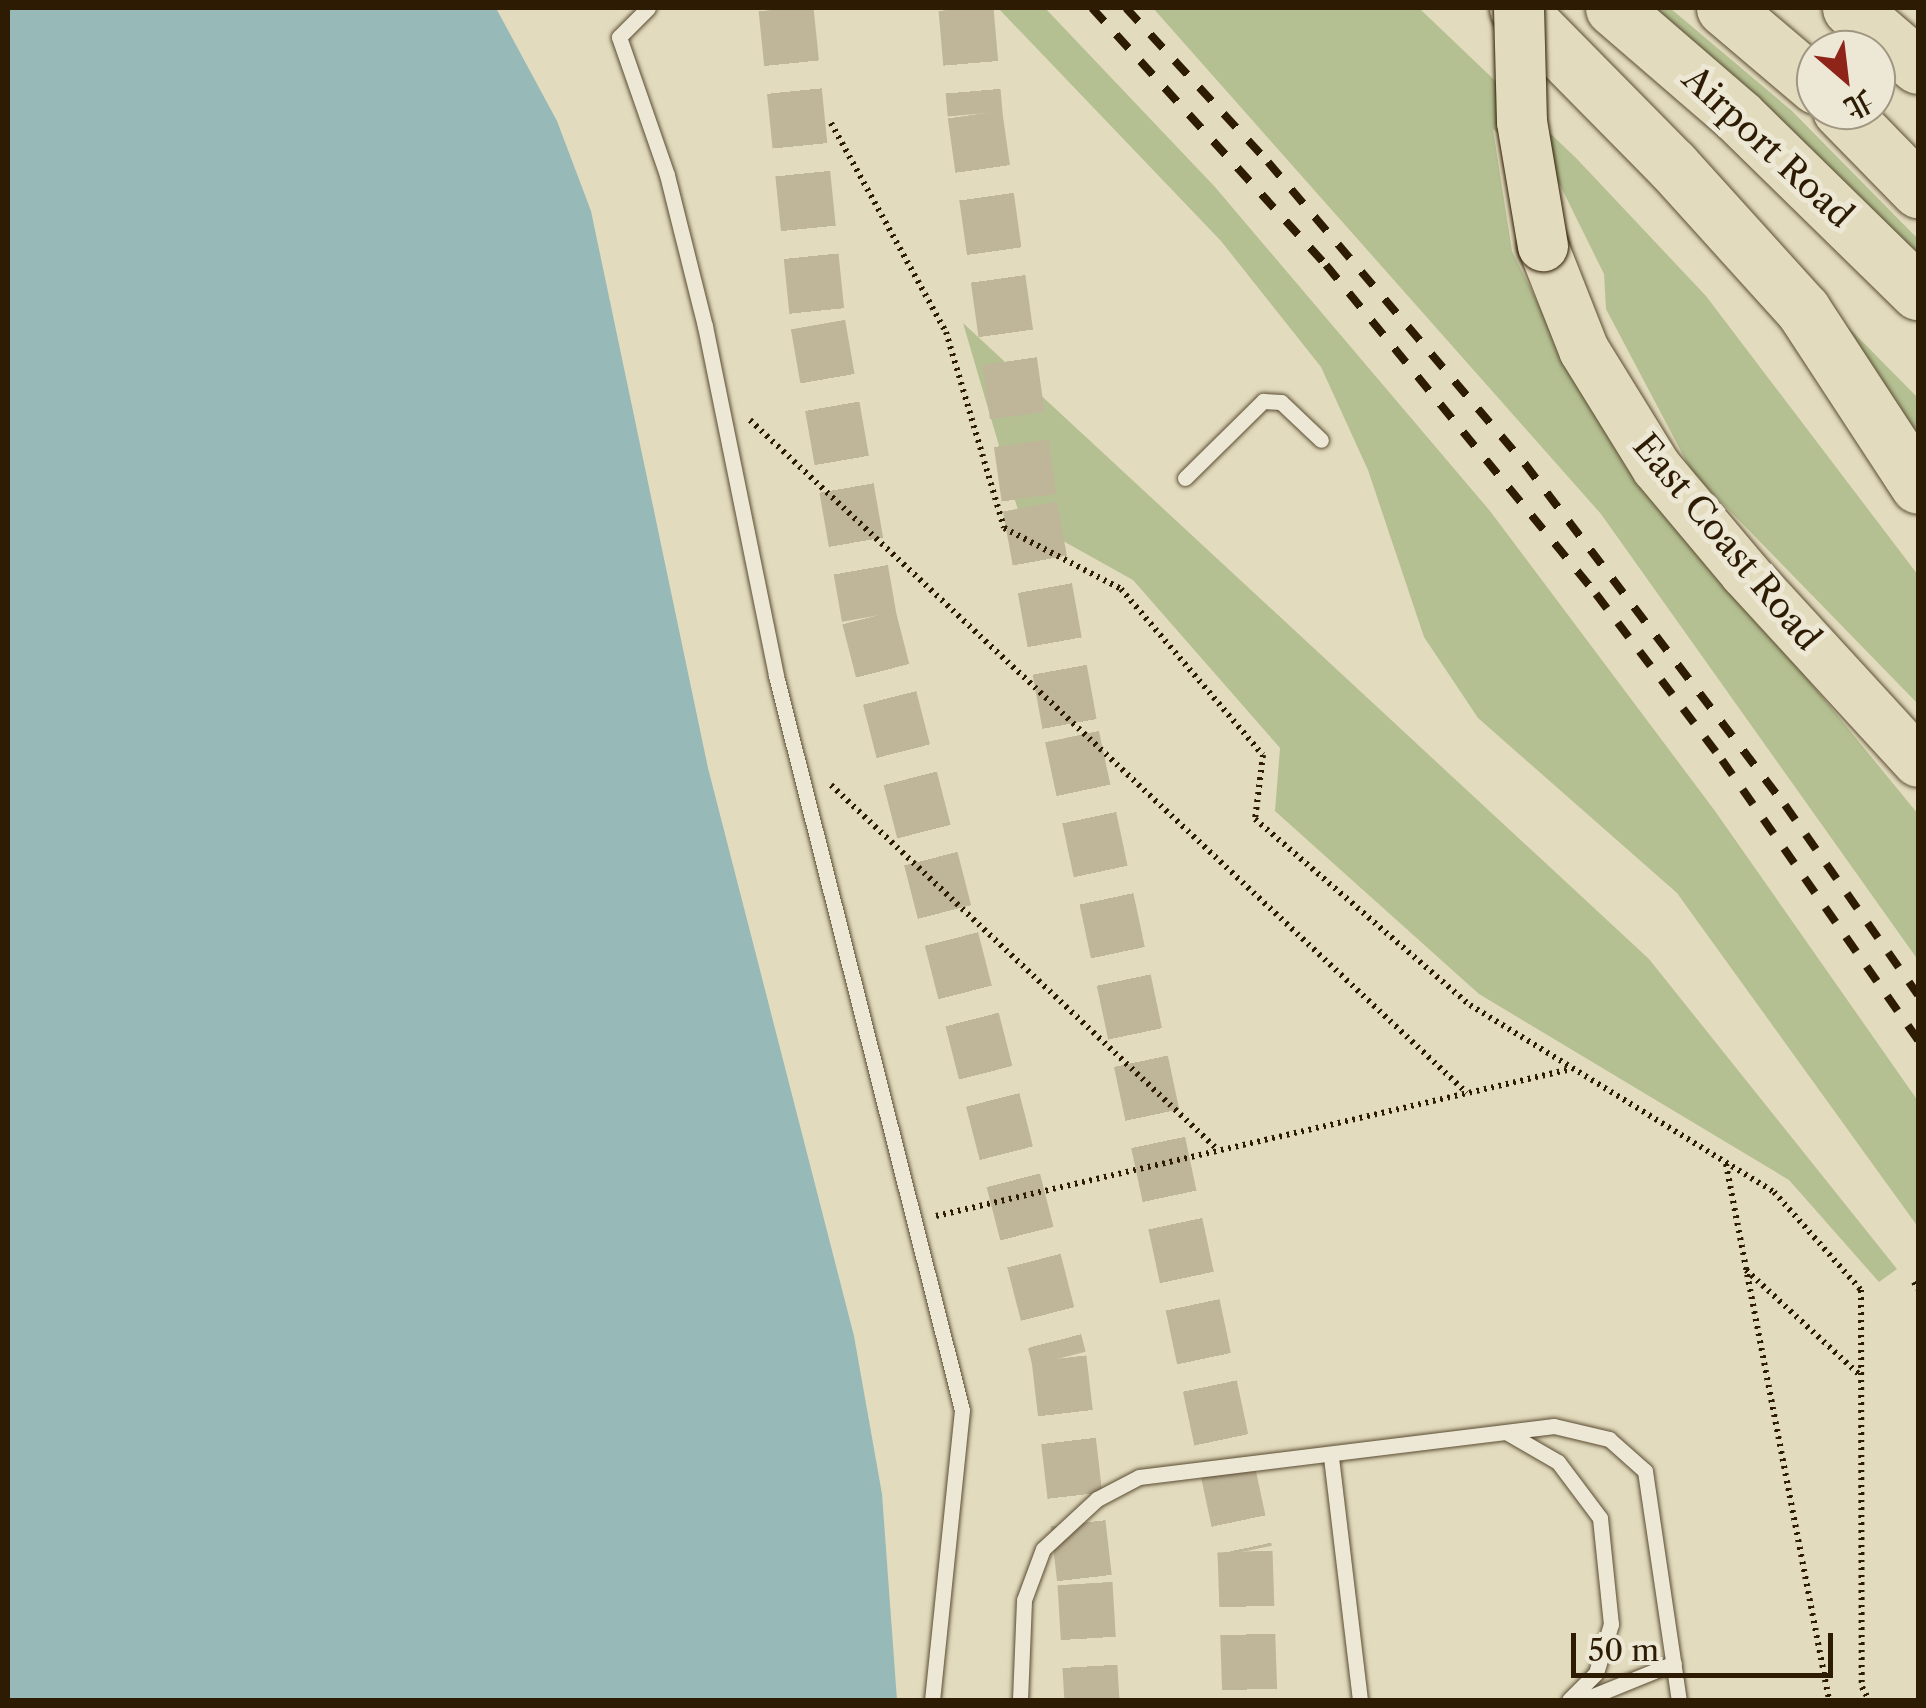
<!DOCTYPE html>
<meta charset="utf-8">
<style>
body{margin:0}
#map{position:relative;width:1926px;height:1708px;overflow:hidden;background:#e3dbbe;font-family:"Libre Caslon Text","Noto Serif TC",serif}
div>[style]{position:absolute}
.green>*{inset:0;background:#b4c091}
.water>*{inset:0;background:#97b9b8}
.motorway-tunnel>*{height:55px;margin-top:-27.5px;transform-origin:0;background:repeating-linear-gradient(90deg,#bfb599 0 55px,transparent 0 83px)}
.path>*{height:6px;margin-top:-3px;transform-origin:0;background:repeating-linear-gradient(90deg,#2d1c03 0 2.5px,transparent 0 7.5px)}
.roads{filter:drop-shadow(0 0 2px #5a4c32) drop-shadow(0 0 2px #5a4c32)}
.service>*{height:15px;margin:-7.5px;padding:0 7.5px;transform-origin:7.5px;border-radius:7.5px;background:#ede8d5}
.primary>*{height:50px;margin:-25px;padding:0 25px;transform-origin:25px;border-radius:25px;background:#e3dbbe}
.motorway>*{height:55px;margin:-27.5px;padding:0 27.5px;transform-origin:27.5px;border-radius:27.5px;background:#e3dbbe}
.rail>*{height:8px;margin-top:-4px;transform-origin:0;background:repeating-linear-gradient(90deg,#2d1c03 0 18px,transparent 0 36px)}
.bridges{filter:drop-shadow(0 0 2px #2d1c03) drop-shadow(0 0 2px #2d1c03)}
.primary-bridge>*{height:50px;margin:-25px;padding:0 25px;transform-origin:25px;border-radius:25px;background:#e3dbbe}
span{translate:-50% -50%;white-space:nowrap;text-align:center;line-height:1.15;-webkit-text-stroke:10px #ede8d5;paint-order:stroke}
.street-label{font-size:35px;color:#2d1c03}
.frame{position:absolute;inset:0;border:10px solid #2d1c03;pointer-events:none}
.north{position:absolute;left:1796px;top:30px;width:100px;height:100px;box-sizing:border-box;background:#ede8d5;border:2px solid #a09681;border-radius:50%;rotate:152deg;font-size:28px;font-weight:700;line-height:40px;text-align:center;color:#2d1c03}
.north::after{content:'';display:block;margin:auto;width:35px;height:45px;background:#8f2418;clip-path:polygon(50% 0,100% 100%,50% 72%,0 100%)}
.scale{position:absolute;left:1571px;top:1633px;width:262px;height:45px;box-sizing:border-box;border:5px solid #2d1c03;border-top:0;padding-left:12px;font-size:30px;line-height:35px;white-space:nowrap;color:#2d1c03;-webkit-text-stroke:8px #ede8d5;paint-order:stroke}
</style>
<div id="map">
<div class="green">
<i style="clip-path:polygon(998px 8px,1045px 8px,1215px 187px,1490px 511px,1715px 811px,1918px 1101px,1918px 1227px,1677px 893px,1478px 718px,1424px 637px,1368px 470px,1321px 367px,1221px 241px)"></i>
<i style="clip-path:polygon(1153px 8px,1419px 8px,1577px 159px,1706px 296px,1918px 575px,1918px 704px,1692px 472px,1606px 309px,1604px 274px,1558px 181px,1493px 129px,1512px 251px,1586px 401px,1662px 501px,1918px 814px,1918px 960px,1601px 514px)"></i>
<i style="clip-path:polygon(1642px 8px,1670px 8px,1792px 111px,1918px 239px,1918px 263px)"></i>
<i style="clip-path:polygon(963px 323px,1649px 959px,1897px 1269px,1879px 1282px,1789px 1180px,1479px 994px,1275px 811px,1280px 748px,1133px 580px,1020px 517px)"></i>
<i style="clip-path:polygon(1845px 324px,1918px 398px,1918px 436px)"></i>
</div>
<div class="water">
<i style="clip-path:polygon(8px 8px,496px 8px,557px 121px,591px 211px,708px 768px,854px 1336px,882px 1494px,897px 1700px,8px 1700px)"></i>
</div>
<div class="motorway-tunnel">
<i style="left:786px;top:8px;width:318px;rotate:84.2deg"></i>
<i style="left:818px;top:324px;width:297px;rotate:80.1deg"></i>
<i style="left:869px;top:617px;width:765px;rotate:75.62deg"></i>
<i style="left:1059px;top:1358px;width:226px;rotate:83.4deg"></i>
<i style="left:1085px;top:1583px;width:117px;rotate:86.6deg"></i>
<i style="left:966px;top:8px;width:106px;rotate:85.1deg"></i>
<i style="left:975px;top:114px;width:396px;rotate:82deg"></i>
<i style="left:1030px;top:506px;width:234px;rotate:79.7deg"></i>
<i style="left:1072px;top:736px;width:833px;rotate:78.02deg"></i>
<i style="left:1245px;top:1551px;width:149px;rotate:88.1deg"></i>
</div>
<div class="path">
<i style="left:831px;top:123px;width:239px;rotate:61.2deg"></i>
<i style="left:946px;top:332px;width:204px;rotate:73.5deg"></i>
<i style="left:1004px;top:528px;width:132px;rotate:27.5deg"></i>
<i style="left:1121px;top:589px;width:218px;rotate:49.5deg"></i>
<i style="left:1263px;top:755px;width:64px;rotate:97.1deg"></i>
<i style="left:1255px;top:819px;width:284px;rotate:40.9deg"></i>
<i style="left:1470px;top:1005px;width:357px;rotate:31.6deg"></i>
<i style="left:1774px;top:1192px;width:131px;rotate:48.4deg"></i>
<i style="left:1861px;top:1290px;width:397px;rotate:89.9deg"></i>
<i style="left:1862px;top:1687px;width:15px;rotate:62deg"></i>
<i style="left:750px;top:420px;width:983px;rotate:43.19deg"></i>
<i style="left:831px;top:785px;width:532px;rotate:43.32deg"></i>
<i style="left:1726px;top:1164px;width:546px;rotate:79.12deg"></i>
<i style="left:936px;top:1216px;width:652px;rotate:-13.03deg"></i>
<i style="left:1746px;top:1270px;width:156px;rotate:42.7deg"></i>
<i style="left:1914px;top:1282px;width:8px;rotate:60deg"></i>
</div>
<div class="roads">
<div class="service">
<i style="left:648px;top:8px;width:41px;rotate:135deg"></i>
<i style="left:619px;top:37px;width:146px;rotate:70.8deg"></i>
<i style="left:667px;top:175px;width:156px;rotate:75.9deg"></i>
<i style="left:705px;top:326px;width:357px;rotate:78.5deg"></i>
<i style="left:776px;top:676px;width:757px;rotate:75.78deg"></i>
<i style="left:962px;top:1410px;width:292px;rotate:95.9deg"></i>
<i style="left:1185px;top:478px;width:110px;rotate:-44.6deg"></i>
<i style="left:1263px;top:401px;width:18px;rotate:3deg"></i>
<i style="left:1281px;top:402px;width:55px;rotate:43.5deg"></i>
<i style="left:1506px;top:1432px;width:60px;rotate:30deg"></i>
<i style="left:1558px;top:1462px;width:70px;rotate:53.1deg"></i>
<i style="left:1600px;top:1518px;width:107px;rotate:84.1deg"></i>
<i style="left:1611px;top:1624px;width:51px;rotate:107deg"></i>
<i style="left:1596px;top:1673px;width:38px;rotate:135deg"></i>
<i style="left:1331px;top:1457px;width:245px;rotate:83.2deg"></i>
<i style="left:1020px;top:1700px;width:100px;rotate:-87.7deg"></i>
<i style="left:1024px;top:1600px;width:54px;rotate:-69.6deg"></i>
<i style="left:1043px;top:1549px;width:74px;rotate:-42.8deg"></i>
<i style="left:1097px;top:1499px;width:47px;rotate:-27.6deg"></i>
<i style="left:1139px;top:1477px;width:418px;rotate:-7deg"></i>
<i style="left:1554px;top:1426px;width:57px;rotate:13.3deg"></i>
<i style="left:1609px;top:1439px;width:48px;rotate:41.6deg"></i>
<i style="left:1645px;top:1471px;width:232px;rotate:81.6deg"></i>
<i style="left:1583px;top:1700px;width:98px;rotate:-22.1deg"></i>
</div>
<div class="primary">
<i style="left:1543px;top:246px;width:112px;rotate:68.5deg"></i>
<i style="left:1584px;top:350px;width:139px;rotate:58.3deg"></i>
<i style="left:1657px;top:468px;width:137px;rotate:50deg"></i>
<i style="left:1745px;top:573px;width:256px;rotate:47.5deg"></i>
</div>
<div class="motorway">
<i style="left:1517px;top:8px;width:221px;rotate:45.4deg"></i>
<i style="left:1672px;top:165px;width:195px;rotate:47.9deg"></i>
<i style="left:1803px;top:310px;width:210px;rotate:56.8deg"></i>
<i style="left:1613px;top:8px;width:165px;rotate:40.8deg"></i>
<i style="left:1738px;top:116px;width:252px;rotate:44.4deg"></i>
<i style="left:1724px;top:8px;width:121px;rotate:40.3deg"></i>
<i style="left:1850px;top:8px;width:89px;rotate:40.5deg"></i>
<i style="left:1840px;top:110px;width:112px;rotate:45.7deg"></i>
</div>
</div>
<div class="rail">
<i style="left:1092px;top:8px;width:348px;rotate:47.7deg"></i>
<i style="left:1326px;top:265px;width:426px;rotate:50.6deg"></i>
<i style="left:1596px;top:594px;width:208px;rotate:52.8deg"></i>
<i style="left:1722px;top:760px;width:342px;rotate:55deg"></i>
<i style="left:1126px;top:8px;width:209px;rotate:47.3deg"></i>
<i style="left:1268px;top:162px;width:397px;rotate:49.6deg"></i>
<i style="left:1525px;top:464px;width:429px;rotate:52.7deg"></i>
<i style="left:1785px;top:805px;width:232px;rotate:55deg"></i>
</div>
<div class="bridges">
<div class="primary-bridge">
<i style="left:1519px;top:8px;width:114px;rotate:88.5deg"></i>
<i style="left:1522px;top:122px;width:126px;rotate:80.4deg"></i>
</div>
</div>
<div class="street-label">
<span style="left:1768px;top:147px;rotate:43deg">Airport Road</span>
<span style="left:1727px;top:542px;rotate:50deg">East Coast Road</span>
</div>
<div class="frame"></div>
<div class="north">北</div>
<div class="scale">50 m</div>
</div>
